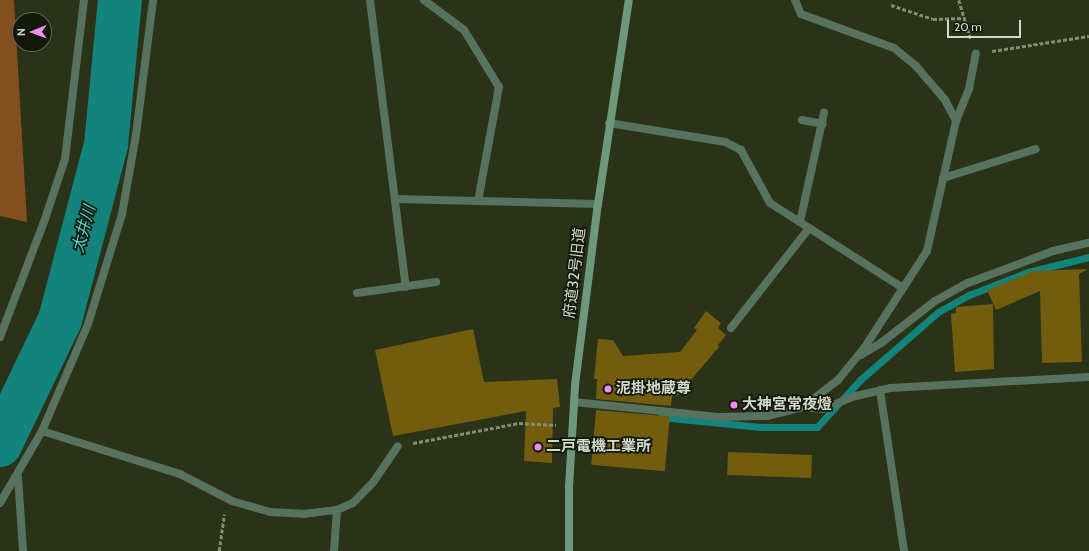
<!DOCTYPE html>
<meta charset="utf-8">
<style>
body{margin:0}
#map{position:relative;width:1089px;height:551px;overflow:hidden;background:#2a3217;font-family:Cabin,"Noto Sans JP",sans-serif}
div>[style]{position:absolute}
.forest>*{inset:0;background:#834f1e}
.stream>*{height:7px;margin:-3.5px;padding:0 3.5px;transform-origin:3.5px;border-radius:3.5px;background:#13847b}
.river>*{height:44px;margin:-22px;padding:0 22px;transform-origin:22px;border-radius:22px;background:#13847b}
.building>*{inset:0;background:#725d0f;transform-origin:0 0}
.path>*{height:2.5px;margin-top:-1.25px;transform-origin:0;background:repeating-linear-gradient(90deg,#848c76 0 4px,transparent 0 6px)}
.street>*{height:8px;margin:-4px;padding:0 4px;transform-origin:4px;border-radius:4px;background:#587260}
.secondary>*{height:8px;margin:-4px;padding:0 4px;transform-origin:4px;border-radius:4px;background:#6d987b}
.dots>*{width:11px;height:11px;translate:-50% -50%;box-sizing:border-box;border:2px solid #14180c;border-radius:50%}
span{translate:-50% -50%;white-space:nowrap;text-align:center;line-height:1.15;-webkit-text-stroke:3.5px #14180c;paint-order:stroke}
.street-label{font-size:15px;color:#d3dac9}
.poi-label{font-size:15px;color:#d3dac9;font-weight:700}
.left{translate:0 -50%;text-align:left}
.water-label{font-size:16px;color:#48dacc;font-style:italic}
.north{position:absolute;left:12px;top:12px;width:40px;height:40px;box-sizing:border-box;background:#14180c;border:1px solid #606658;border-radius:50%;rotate:269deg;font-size:11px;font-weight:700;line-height:16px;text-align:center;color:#d3dac9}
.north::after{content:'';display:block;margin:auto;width:14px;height:18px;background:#f38af2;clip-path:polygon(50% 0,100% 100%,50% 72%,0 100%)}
.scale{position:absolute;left:947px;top:20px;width:74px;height:18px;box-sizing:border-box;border:2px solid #d3dac9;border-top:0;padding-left:5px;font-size:12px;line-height:14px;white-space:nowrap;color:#d3dac9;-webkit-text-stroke:3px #14180c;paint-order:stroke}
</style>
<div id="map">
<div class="forest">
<i style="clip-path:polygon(0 0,14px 0,27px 222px,0 216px)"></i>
</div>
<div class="stream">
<i style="left:661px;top:417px;width:100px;rotate:5.7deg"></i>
<i style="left:761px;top:427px;width:56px"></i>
<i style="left:817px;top:427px;width:64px;rotate:-47.5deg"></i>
<i style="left:860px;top:380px;width:103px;rotate:-41.1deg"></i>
<i style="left:938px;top:312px;width:35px;rotate:-29deg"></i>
<i style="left:969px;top:295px;width:63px;rotate:-21.3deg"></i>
<i style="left:1028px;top:272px;width:63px;rotate:-13.8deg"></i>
</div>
<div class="river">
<i style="left:0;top:445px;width:139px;rotate:-64.4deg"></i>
<i style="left:60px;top:320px;width:181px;rotate:-75.3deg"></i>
<i style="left:106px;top:145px;width:146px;rotate:-84.5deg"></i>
</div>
<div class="building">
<i style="clip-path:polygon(1088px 269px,1079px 274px,1082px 362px,1042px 363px,1040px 291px,996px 310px,987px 290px,1034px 271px)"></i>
<i style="clip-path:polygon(993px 304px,994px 369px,955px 372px,951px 314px,956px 313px,956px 307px)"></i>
<i style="clip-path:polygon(706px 311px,721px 323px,718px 328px,726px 335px,718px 345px,719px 347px,678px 395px,672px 396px,671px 406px,596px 399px,597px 379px,594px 379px,598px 339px,613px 340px,623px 356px,680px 352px,697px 330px,694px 328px)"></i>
<i style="clip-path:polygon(473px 329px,484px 382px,557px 379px,560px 407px,553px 408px,552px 463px,524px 461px,526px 411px,393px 436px,375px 350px)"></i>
<i style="left:596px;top:410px;width:74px;height:55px;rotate:5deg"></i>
<i style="left:728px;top:452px;width:84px;height:23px;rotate:2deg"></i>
</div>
<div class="path">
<i style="left:959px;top:0;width:42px;rotate:73.3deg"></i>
<i style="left:891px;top:5px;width:44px;rotate:18.4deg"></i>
<i style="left:933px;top:19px;width:31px;rotate:-2deg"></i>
<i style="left:992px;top:51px;width:98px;rotate:-8.8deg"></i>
<i style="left:413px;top:443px;width:108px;rotate:-10.7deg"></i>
<i style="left:519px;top:423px;width:37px;rotate:3deg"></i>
<i style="left:219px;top:551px;width:37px;rotate:-82deg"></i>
</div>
<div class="street">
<i style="left:370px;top:0;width:289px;rotate:82.9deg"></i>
<i style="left:424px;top:0;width:50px;rotate:36.9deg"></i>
<i style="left:464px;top:30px;width:67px;rotate:58.4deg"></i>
<i style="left:499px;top:87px;width:116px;rotate:100.4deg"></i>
<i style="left:795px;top:0;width:15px;rotate:67deg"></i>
<i style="left:801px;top:14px;width:99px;rotate:20.1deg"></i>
<i style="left:894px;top:48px;width:28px;rotate:39deg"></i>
<i style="left:916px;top:66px;width:45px;rotate:49.5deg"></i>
<i style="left:945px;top:100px;width:24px;rotate:62deg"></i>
<i style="left:956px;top:121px;width:133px;rotate:102.6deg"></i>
<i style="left:927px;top:251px;width:114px;rotate:122.9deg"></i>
<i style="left:865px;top:347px;width:43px;rotate:129.3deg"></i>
<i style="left:838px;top:380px;width:44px;rotate:142.4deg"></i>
<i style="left:802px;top:120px;width:21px;rotate:11deg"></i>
<i style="left:956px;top:121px;width:35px;rotate:-68deg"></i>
<i style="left:969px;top:89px;width:36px;rotate:-79deg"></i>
<i style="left:609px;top:123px;width:118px;rotate:9.3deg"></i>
<i style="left:725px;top:142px;width:18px;rotate:27deg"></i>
<i style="left:741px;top:150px;width:60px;rotate:61.3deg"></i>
<i style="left:770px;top:203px;width:158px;rotate:32.6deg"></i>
<i style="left:943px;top:178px;width:97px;rotate:-17.3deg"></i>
<i style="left:395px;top:199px;width:203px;rotate:1.4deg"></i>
<i style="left:800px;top:222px;width:112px;rotate:-77.6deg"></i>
<i style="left:357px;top:293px;width:80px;rotate:-7.9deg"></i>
<i style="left:731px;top:328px;width:127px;rotate:-52deg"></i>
<i style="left:0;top:337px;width:126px;rotate:-69.1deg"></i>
<i style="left:45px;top:219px;width:63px;rotate:-71.6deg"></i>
<i style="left:65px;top:159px;width:160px;rotate:-83.2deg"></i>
<i style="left:861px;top:355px;width:23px;rotate:-31deg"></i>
<i style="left:881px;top:343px;width:68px;rotate:-37.9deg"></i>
<i style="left:935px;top:301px;width:38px;rotate:-29deg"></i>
<i style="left:968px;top:283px;width:91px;rotate:-20.6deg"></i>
<i style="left:1053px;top:251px;width:37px;rotate:-13deg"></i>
<i style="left:880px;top:390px;width:163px;rotate:81.5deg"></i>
<i style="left:574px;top:402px;width:147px;rotate:5.9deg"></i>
<i style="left:720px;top:417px;width:47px;rotate:-1.2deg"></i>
<i style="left:767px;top:416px;width:37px;rotate:-14deg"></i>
<i style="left:803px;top:407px;width:20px;rotate:6deg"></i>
<i style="left:823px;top:409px;width:35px;rotate:-22deg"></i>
<i style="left:856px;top:396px;width:35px;rotate:-13deg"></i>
<i style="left:890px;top:388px;width:199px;rotate:-3.2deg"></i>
<i style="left:42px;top:431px;width:145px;rotate:17.3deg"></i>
<i style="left:180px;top:474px;width:59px;rotate:27.4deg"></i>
<i style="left:232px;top:501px;width:40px;rotate:16deg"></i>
<i style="left:270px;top:512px;width:33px;rotate:3deg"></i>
<i style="left:303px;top:514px;width:34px;rotate:-7deg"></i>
<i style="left:337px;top:510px;width:17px;rotate:-24deg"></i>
<i style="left:353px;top:503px;width:30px;rotate:-46deg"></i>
<i style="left:374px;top:481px;width:42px;rotate:-55.6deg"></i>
<i style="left:18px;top:477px;width:74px;rotate:86.1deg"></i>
<i style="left:0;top:503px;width:83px;rotate:-59.7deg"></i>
<i style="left:42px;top:431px;width:116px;rotate:-66.7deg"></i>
<i style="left:88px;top:324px;width:115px;rotate:-72.8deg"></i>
<i style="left:122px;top:214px;width:80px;rotate:-80deg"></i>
<i style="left:136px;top:135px;width:136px;rotate:-82.8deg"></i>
<i style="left:334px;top:551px;width:41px;rotate:-85.8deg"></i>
</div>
<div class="secondary">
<i style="left:569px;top:551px;width:64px;rotate:-90deg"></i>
<i style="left:569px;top:487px;width:102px;rotate:-86.6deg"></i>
<i style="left:575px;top:385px;width:182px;rotate:-82.8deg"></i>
<i style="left:598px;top:204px;width:206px;rotate:-81.4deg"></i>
</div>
<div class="dots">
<i style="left:608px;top:389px;background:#f38af2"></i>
<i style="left:734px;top:405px;background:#f38af2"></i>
<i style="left:538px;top:447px;background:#f38af2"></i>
</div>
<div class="street-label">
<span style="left:575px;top:273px;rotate:-83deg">府道32号旧道</span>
</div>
<div class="poi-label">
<span class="left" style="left:616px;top:389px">泥掛地蔵尊</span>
<span class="left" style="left:742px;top:405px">大神宮常夜燈</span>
<span class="left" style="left:546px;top:447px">二戸電機工業所</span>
</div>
<div class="water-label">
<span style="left:84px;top:229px;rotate:-75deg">太井川</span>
</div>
<div class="north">N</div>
<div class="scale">20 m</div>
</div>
